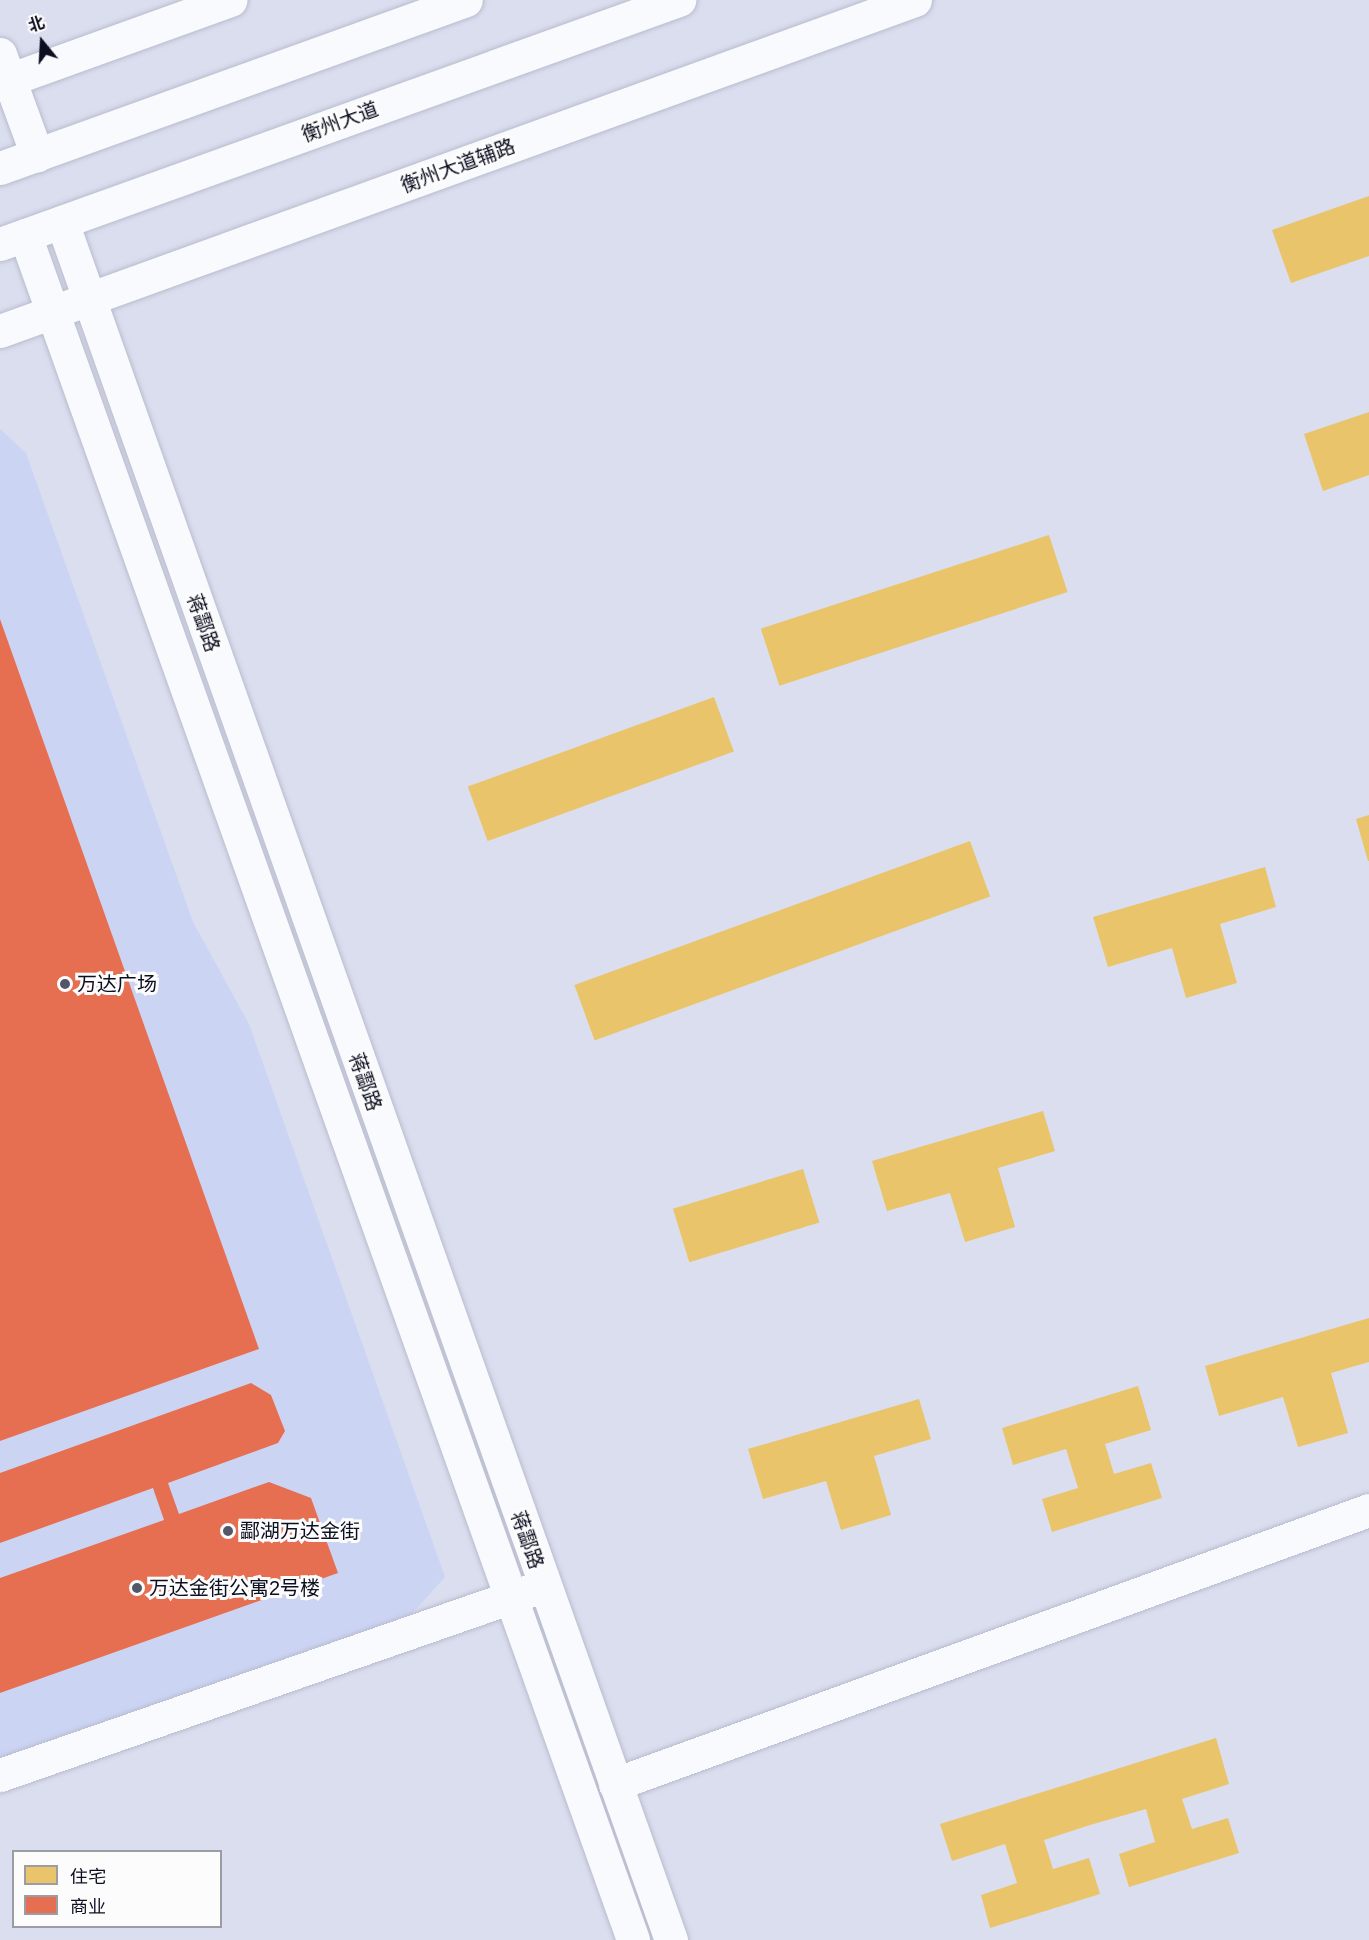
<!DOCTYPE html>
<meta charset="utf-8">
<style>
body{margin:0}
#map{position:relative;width:1369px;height:1940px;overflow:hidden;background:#dadeef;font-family:Helvetica,"Noto Sans SC",sans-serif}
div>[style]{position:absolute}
.built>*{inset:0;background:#ccd4f4}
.homes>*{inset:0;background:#e9c46a;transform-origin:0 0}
.shops>*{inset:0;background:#e76f51}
.roads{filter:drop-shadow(0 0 2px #b8bccd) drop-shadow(0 0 2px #b8bccd)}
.minor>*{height:33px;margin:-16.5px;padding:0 16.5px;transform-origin:16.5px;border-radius:16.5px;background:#f9fafd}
.tertiary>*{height:33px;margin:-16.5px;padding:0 16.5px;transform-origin:16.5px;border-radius:16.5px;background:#f9fafd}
.secondary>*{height:33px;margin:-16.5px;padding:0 16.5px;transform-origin:16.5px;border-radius:16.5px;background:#f9fafd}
.primary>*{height:33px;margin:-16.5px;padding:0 16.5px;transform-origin:16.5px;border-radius:16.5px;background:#f9fafd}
.trunk>*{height:33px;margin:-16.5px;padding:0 16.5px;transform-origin:16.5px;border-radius:16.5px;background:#f9fafd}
.dots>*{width:16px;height:16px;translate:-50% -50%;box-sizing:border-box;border:3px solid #fcfcfc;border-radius:50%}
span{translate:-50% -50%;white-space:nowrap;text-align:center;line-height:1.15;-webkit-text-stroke:6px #fcfcfc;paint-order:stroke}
.street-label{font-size:20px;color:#0c0f20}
.poi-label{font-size:20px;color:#0c0f20}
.left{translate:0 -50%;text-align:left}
.legend{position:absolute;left:12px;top:1850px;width:210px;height:78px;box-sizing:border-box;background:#fcfcfc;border:2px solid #9c9da4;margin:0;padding:8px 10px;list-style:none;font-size:18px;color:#0c0f20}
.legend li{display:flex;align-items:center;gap:12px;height:30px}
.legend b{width:30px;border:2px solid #9c9da4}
.north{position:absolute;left:12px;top:12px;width:60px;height:60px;-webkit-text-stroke:4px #fcfcfc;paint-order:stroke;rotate:342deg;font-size:16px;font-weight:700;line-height:24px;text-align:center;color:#0c0f20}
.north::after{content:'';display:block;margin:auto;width:21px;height:27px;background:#0c0f20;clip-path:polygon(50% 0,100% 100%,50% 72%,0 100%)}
</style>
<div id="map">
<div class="built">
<i style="clip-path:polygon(0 429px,26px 453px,193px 922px,249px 1024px,445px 1577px,409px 1617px,0 1761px)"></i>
</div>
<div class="homes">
<i style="clip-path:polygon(1369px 196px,1369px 256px,1291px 283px,1272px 230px)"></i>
<i style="clip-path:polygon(1369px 412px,1369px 475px,1323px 491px,1304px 434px)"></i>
<i style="left:1049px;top:535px;width:60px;height:303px;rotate:72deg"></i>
<i style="left:714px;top:697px;width:58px;height:262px;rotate:70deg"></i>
<i style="clip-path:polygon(1369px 815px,1369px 861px,1368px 861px,1356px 819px)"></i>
<i style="left:970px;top:841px;width:59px;height:421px;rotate:70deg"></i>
<i style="clip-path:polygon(1265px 867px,1276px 907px,1220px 924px,1237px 983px,1186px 998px,1172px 948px,1108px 967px,1093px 917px)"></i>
<i style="clip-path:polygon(1043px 1111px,1055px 1151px,998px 1168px,1015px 1227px,965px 1242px,950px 1193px,887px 1211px,872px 1161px)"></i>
<i style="left:803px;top:1169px;width:56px;height:136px;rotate:73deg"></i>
<i style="clip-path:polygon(1369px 1318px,1369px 1362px,1331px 1373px,1348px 1433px,1298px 1447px,1283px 1397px,1219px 1416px,1205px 1366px)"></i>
<i style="clip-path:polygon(1138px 1386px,1151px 1430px,1105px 1444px,1114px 1474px,1151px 1463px,1162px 1498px,1052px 1532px,1042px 1499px,1078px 1488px,1066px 1449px,1013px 1465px,1002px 1428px)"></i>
<i style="clip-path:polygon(919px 1399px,931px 1439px,874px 1456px,891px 1515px,841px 1530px,826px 1481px,763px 1499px,748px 1449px)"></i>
<i style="clip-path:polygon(247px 1508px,273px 1580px,4px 1676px,0 1663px,0 1595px)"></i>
<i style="clip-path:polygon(1216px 1738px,1229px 1784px,1182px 1799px,1192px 1829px,1228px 1818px,1239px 1853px,1129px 1887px,1119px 1854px,1155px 1842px,1146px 1809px,1090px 1825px,1044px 1840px,1053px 1869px,1089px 1858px,1100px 1894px,990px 1928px,981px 1895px,1017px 1883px,1005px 1844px,952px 1861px,940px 1824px)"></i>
</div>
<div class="shops">
<i style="clip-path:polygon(0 619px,259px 1349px,0 1441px)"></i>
<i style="clip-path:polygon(251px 1383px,271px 1395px,285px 1431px,278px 1443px,168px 1483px,179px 1514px,269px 1482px,311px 1498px,338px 1573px,0 1693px,0 1578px,164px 1520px,153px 1488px,0 1543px,0 1473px)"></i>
</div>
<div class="roads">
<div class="minor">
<i style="left:0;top:1775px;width:575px;rotate:-19.19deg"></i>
</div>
<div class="tertiary">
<i style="left:615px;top:1784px;width:802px;rotate:-19.97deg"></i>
</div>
<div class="secondary">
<i style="left:0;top:54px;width:108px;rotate:69.9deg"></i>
<i style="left:62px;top:222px;width:1823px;rotate:70.48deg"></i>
<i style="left:25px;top:235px;width:1810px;rotate:70.37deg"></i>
</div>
<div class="primary">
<i style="left:0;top:83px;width:245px;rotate:-19.8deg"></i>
<i style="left:0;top:331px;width:973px;rotate:-19.89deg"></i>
</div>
<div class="trunk">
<i style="left:0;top:168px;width:495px;rotate:-19.8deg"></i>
<i style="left:0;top:244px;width:722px;rotate:-19.77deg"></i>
</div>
</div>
<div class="dots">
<i style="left:65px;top:984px;background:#545768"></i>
<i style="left:228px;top:1531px;background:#545768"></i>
<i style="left:137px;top:1588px;background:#545768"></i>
</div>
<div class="street-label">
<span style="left:340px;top:122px;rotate:-20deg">衡州大道</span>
<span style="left:458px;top:166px;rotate:-20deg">衡州大道辅路</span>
<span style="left:203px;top:623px;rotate:71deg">蒋酃路</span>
<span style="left:365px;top:1082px;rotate:71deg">蒋酃路</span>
<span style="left:527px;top:1540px;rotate:71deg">蒋酃路</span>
</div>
<div class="poi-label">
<span class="left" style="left:77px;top:984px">万达广场</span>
<span class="left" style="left:240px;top:1531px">酃湖万达金街</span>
<span class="left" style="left:149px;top:1588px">万达金街公寓2号楼</span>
</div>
<ul class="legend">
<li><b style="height:16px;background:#e9c46a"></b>住宅</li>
<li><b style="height:16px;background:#e76f51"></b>商业</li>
</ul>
<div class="north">北</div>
</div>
